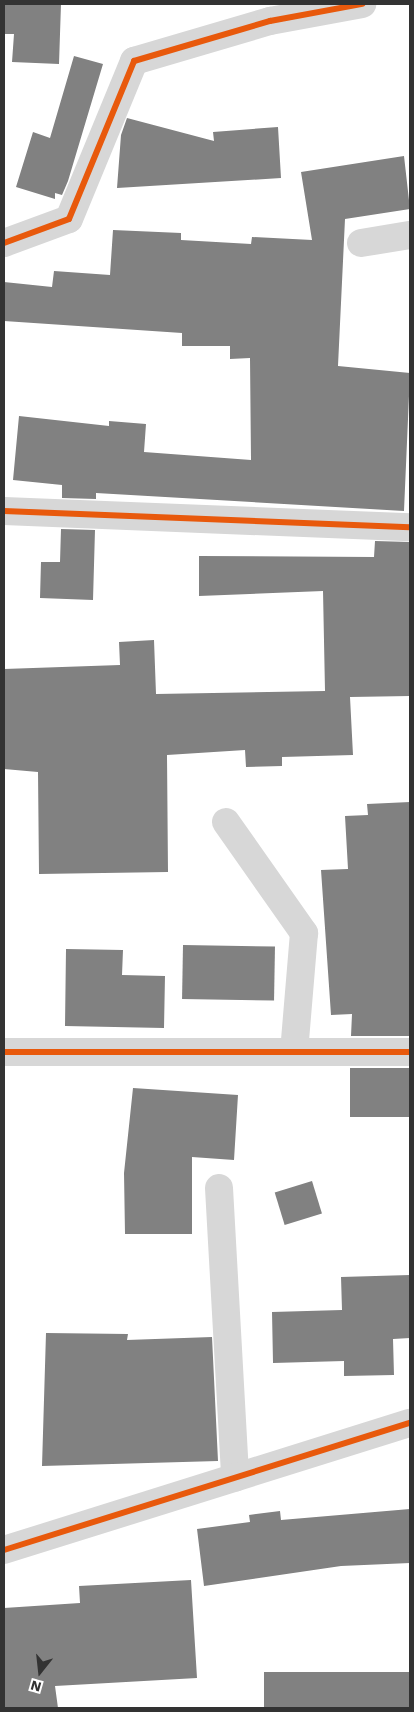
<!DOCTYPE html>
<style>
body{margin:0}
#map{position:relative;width:414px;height:1712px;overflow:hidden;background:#fff;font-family:"Work Sans",sans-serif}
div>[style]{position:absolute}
.building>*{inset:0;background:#818181;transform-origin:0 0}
.street>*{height:28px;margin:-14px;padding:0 14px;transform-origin:14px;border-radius:14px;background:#d7d7d7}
.cycleway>*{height:6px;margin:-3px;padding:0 3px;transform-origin:3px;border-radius:3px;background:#e8590c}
span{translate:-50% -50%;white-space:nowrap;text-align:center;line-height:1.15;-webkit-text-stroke:5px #fff;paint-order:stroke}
.frame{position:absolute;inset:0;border:5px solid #333;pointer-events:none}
.north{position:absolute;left:15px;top:1647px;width:50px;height:50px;-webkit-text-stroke:4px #fff;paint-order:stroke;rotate:196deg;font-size:14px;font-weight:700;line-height:20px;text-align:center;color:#333}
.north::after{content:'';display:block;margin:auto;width:18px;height:22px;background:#333;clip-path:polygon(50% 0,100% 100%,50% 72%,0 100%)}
</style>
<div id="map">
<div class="building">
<i style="clip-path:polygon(4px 4px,61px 4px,59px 64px,12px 62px,14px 34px,4px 34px)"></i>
<i style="clip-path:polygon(74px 56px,103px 64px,68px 181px,62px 195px,55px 193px,55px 199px,16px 187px,33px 132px,50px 138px)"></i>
<i style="clip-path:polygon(127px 118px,214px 141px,213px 132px,278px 127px,281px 178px,117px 188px,121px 135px)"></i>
<i style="clip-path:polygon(404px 156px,410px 209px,345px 219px,338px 366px,410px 373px,404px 511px,96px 493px,96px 499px,62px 498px,62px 485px,13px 480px,19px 416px,109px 426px,109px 421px,146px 424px,144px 452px,251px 460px,250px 358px,230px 359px,230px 346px,182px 346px,182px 333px,4px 321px,4px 282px,52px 287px,54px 271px,110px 275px,113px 230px,181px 233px,181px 240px,251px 244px,252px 237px,312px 240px,301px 172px)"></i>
<i style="clip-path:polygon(61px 529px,95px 530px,93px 600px,40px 598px,41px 562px,60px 562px)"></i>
<i style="clip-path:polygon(375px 541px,410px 542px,410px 696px,350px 697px,353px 755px,282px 757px,282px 766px,246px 767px,245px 750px,167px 755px,168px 872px,39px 874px,38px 772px,4px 769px,4px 669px,120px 665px,119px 642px,154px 640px,156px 694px,325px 691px,323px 591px,199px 596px,199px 556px,374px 557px)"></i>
<i style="clip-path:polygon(410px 802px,410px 1036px,351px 1036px,352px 1014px,331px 1015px,321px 870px,348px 869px,345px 816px,368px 815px,367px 804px)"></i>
<i style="left:183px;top:945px;width:92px;height:54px;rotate:1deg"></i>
<i style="clip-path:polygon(66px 949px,123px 950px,122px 975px,165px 976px,164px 1028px,65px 1026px)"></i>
<i style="left:350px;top:1068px;width:60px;height:49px"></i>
<i style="clip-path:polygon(133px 1088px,238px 1095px,234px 1160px,192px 1157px,192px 1234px,125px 1234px,124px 1173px)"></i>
<i style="left:312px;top:1181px;width:34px;height:39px;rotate:73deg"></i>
<i style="clip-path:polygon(410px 1275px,410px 1338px,393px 1339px,394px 1375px,344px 1376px,344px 1361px,273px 1363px,272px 1312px,342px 1310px,341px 1277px)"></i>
<i style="clip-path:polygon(46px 1333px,128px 1334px,127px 1340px,212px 1337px,218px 1461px,42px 1466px)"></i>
<i style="clip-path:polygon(410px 1509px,410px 1563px,341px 1566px,204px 1586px,197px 1529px,250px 1522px,249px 1515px,280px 1511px,281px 1520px)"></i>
<i style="clip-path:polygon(191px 1580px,197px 1678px,55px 1686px,58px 1708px,4px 1708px,4px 1608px,80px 1603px,79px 1586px)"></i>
<i style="left:410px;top:1672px;width:36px;height:146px;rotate:90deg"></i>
</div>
<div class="street">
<i style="left:4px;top:243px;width:69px;rotate:-20.3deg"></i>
<i style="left:69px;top:219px;width:171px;rotate:-67.6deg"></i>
<i style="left:134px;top:61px;width:142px;rotate:-16.4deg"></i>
<i style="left:270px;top:21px;width:94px;rotate:-10.5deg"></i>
<i style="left:361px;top:243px;width:50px;rotate:-9.3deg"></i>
<i style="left:4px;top:511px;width:406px;rotate:2.3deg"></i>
<i style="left:226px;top:822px;width:136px;rotate:54.9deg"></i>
<i style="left:304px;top:933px;width:119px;rotate:94.8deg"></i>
<i style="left:4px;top:1052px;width:406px"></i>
<i style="left:219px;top:1188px;width:290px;rotate:86.8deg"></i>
<i style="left:4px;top:1550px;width:425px;rotate:-17.4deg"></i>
</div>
<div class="cycleway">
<i style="left:4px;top:243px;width:69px;rotate:-20.3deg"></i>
<i style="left:69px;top:219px;width:171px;rotate:-67.6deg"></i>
<i style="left:134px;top:61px;width:142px;rotate:-16.4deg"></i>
<i style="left:270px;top:21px;width:94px;rotate:-10.5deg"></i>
<i style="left:4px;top:511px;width:406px;rotate:2.3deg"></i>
<i style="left:4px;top:1052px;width:406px"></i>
<i style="left:4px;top:1550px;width:425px;rotate:-17.4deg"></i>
</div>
<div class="frame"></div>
<div class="north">N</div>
</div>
